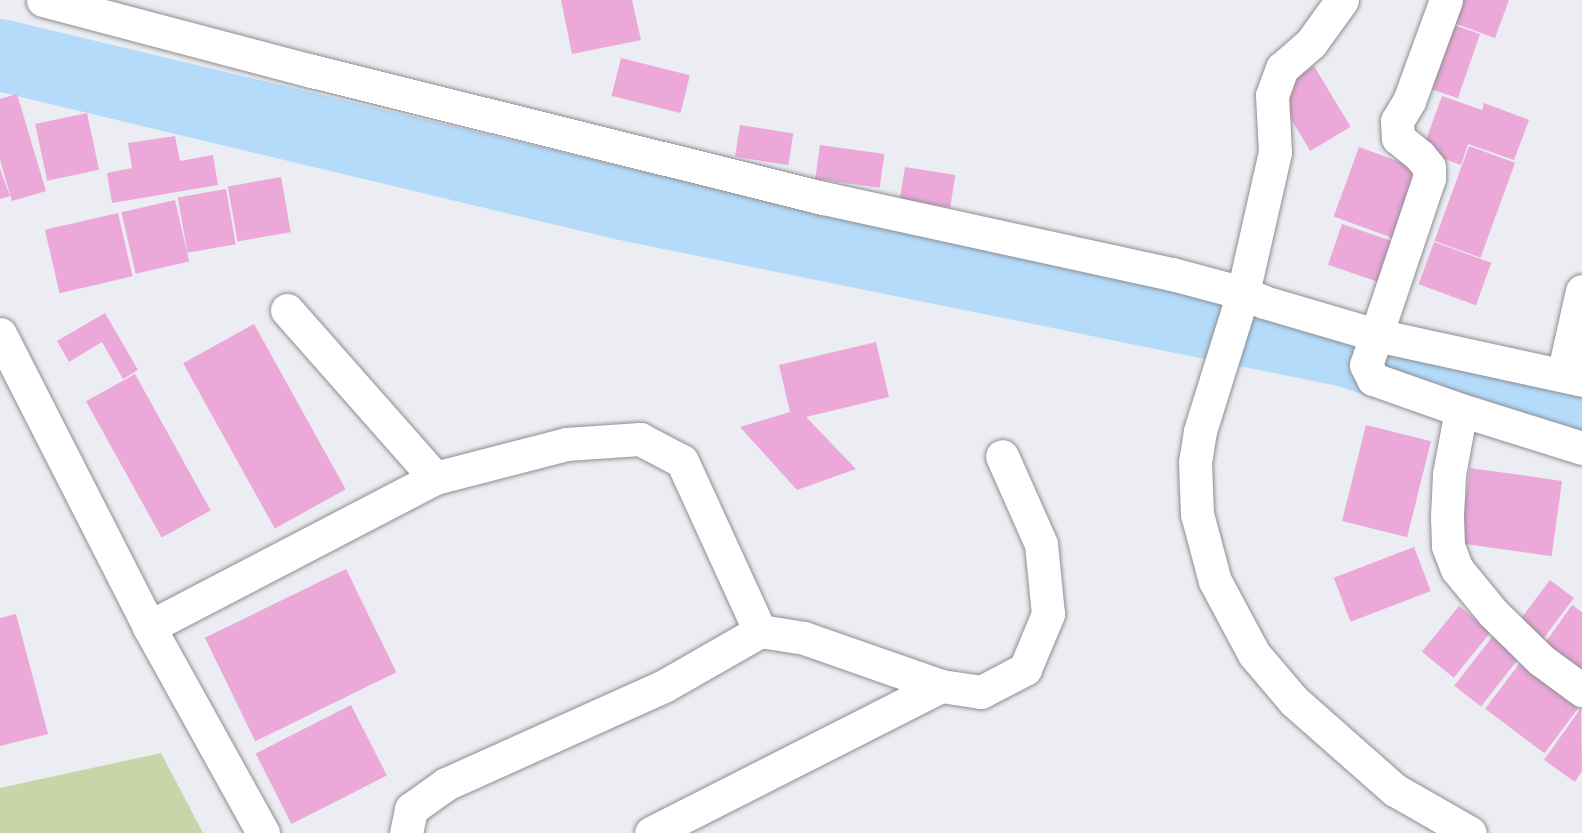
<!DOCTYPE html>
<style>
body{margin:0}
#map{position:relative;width:1582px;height:833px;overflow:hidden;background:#ebedf2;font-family:"Source Serif 4",serif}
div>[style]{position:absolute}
.green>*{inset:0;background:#c7d5a9}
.river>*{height:72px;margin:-36px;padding:0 36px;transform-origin:36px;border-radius:36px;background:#b4dbfa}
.building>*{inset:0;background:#eba8d9;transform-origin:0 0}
.roads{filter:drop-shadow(0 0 2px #8c8e93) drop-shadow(0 0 2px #8c8e93)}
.minor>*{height:33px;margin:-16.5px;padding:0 16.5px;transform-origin:16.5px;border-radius:16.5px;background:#fff}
span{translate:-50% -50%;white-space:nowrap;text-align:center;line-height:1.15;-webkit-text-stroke:4.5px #fff;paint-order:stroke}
</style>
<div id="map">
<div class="green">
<i style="clip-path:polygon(161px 753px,203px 833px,0 833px,0 788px)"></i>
</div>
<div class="river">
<i style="left:0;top:55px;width:641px;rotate:13.45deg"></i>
<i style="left:623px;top:204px;width:738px;rotate:11.49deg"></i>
<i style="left:1346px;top:351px;width:247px;rotate:17.2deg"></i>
</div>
<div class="building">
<i style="clip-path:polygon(561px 0,632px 0,641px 40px,572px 54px)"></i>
<i style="clip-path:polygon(1450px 0,1509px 0,1495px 38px,1443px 19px)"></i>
<i style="left:1445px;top:22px;width:37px;height:68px;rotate:19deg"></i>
<i style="left:621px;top:58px;width:71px;height:39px;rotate:14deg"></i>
<i style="left:1314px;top:66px;width:71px;height:47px;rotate:59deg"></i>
<i style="clip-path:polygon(17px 94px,46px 191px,12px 201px,0 160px,0 99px)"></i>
<i style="clip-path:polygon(1442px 96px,1482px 110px,1484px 103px,1529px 120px,1514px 160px,1468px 144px,1461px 165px,1422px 151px)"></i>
<i style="left:87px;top:113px;width:58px;height:53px;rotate:78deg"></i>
<i style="left:740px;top:125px;width:54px;height:32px;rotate:9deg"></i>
<i style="clip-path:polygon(175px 136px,180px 161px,213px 155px,218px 185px,112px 203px,107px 173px,132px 168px,128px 143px)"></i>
<i style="left:820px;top:145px;width:65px;height:34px;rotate:8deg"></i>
<i style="left:1469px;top:146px;width:49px;height:101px;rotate:20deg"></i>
<i style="left:1359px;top:147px;width:65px;height:74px;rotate:20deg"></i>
<i style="left:905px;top:167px;width:51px;height:33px;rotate:9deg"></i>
<i style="clip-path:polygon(0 169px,10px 196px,0 199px)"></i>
<i style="left:281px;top:177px;width:56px;height:54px;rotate:80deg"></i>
<i style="left:226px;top:189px;width:56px;height:49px;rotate:80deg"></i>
<i style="left:175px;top:200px;width:63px;height:55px;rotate:77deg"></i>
<i style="left:118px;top:213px;width:65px;height:75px;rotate:77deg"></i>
<i style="left:1342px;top:224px;width:54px;height:43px;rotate:19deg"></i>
<i style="left:1434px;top:242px;width:61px;height:45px;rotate:20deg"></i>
<i style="clip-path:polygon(105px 313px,138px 370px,123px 379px,102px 342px,69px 362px,57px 341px)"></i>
<i style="left:254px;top:324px;width:189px;height:81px;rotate:61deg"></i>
<i style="clip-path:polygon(876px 342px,889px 397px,806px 417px,856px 469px,797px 490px,740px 427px,790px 412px,779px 365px)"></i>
<i style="left:135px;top:374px;width:156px;height:56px;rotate:61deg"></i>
<i style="left:1366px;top:425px;width:67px;height:99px;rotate:14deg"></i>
<i style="left:1470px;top:468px;width:93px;height:76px;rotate:8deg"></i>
<i style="left:1414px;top:547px;width:47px;height:86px;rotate:69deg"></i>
<i style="left:346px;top:569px;width:115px;height:157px;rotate:64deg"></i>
<i style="left:1550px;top:580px;width:30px;height:57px;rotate:37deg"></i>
<i style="clip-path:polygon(1572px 605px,1582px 612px,1582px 680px,1540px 650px)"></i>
<i style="left:1459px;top:606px;width:41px;height:59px;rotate:39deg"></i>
<i style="clip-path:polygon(16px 614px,48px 734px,0 746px,0 618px)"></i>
<i style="left:1493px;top:636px;width:34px;height:63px;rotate:38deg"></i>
<i style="left:1519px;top:664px;width:74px;height:56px;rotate:37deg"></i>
<i style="left:351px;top:705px;width:79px;height:107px;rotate:63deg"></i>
<i style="clip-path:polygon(1581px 708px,1582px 771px,1575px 782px,1544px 760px)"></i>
</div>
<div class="roads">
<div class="minor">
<i style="left:43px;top:0;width:278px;rotate:14.8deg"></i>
<i style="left:312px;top:71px;width:527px;rotate:13.96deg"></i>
<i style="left:823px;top:198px;width:357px;rotate:12.3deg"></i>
<i style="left:1172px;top:274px;width:73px;rotate:15deg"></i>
<i style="left:1243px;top:293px;width:23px;rotate:23deg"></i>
<i style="left:1264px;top:302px;width:117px;rotate:16.4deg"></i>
<i style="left:1376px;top:335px;width:211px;rotate:12.3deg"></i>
<i style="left:1342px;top:0;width:53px;rotate:125.8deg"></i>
<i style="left:1311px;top:43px;width:38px;rotate:139deg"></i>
<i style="left:1282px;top:68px;width:29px;rotate:110deg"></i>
<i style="left:1272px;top:95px;width:57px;rotate:87deg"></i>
<i style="left:1275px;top:152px;width:145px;rotate:102.8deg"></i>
<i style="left:1243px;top:293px;width:145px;rotate:107.3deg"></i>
<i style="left:1200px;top:431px;width:31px;rotate:99deg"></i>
<i style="left:1195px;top:462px;width:52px;rotate:87.8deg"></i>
<i style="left:1197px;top:514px;width:69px;rotate:75deg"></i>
<i style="left:1215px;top:581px;width:83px;rotate:61.9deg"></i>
<i style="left:1254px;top:654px;width:62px;rotate:49.6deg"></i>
<i style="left:1294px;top:701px;width:135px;rotate:41.4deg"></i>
<i style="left:1395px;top:790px;width:86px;rotate:29.8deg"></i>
<i style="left:1446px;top:0;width:108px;rotate:110.1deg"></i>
<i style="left:1409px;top:101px;width:23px;rotate:121deg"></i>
<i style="left:1397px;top:121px;width:17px;rotate:87deg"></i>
<i style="left:1398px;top:138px;width:28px;rotate:39deg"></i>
<i style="left:1420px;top:156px;width:14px;rotate:51deg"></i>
<i style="left:1429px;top:167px;width:11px;rotate:90deg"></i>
<i style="left:1429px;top:178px;width:197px;rotate:108.6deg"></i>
<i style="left:1366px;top:365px;width:16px;rotate:63deg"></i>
<i style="left:1373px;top:379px;width:93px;rotate:19.4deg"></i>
<i style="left:1461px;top:410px;width:127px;rotate:17.4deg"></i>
<i style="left:287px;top:310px;width:224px;rotate:48.6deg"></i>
<i style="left:435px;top:478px;width:135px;rotate:-14.5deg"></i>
<i style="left:566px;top:444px;width:74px;rotate:-3.9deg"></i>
<i style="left:640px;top:439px;width:47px;rotate:27.6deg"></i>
<i style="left:682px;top:461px;width:187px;rotate:65.4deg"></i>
<i style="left:760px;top:631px;width:45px;rotate:9deg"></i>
<i style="left:804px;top:638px;width:145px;rotate:19.3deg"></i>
<i style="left:941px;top:686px;width:40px;rotate:8.5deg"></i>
<i style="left:981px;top:692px;width:50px;rotate:-27.6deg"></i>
<i style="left:1025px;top:669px;width:60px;rotate:-67.3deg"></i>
<i style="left:1048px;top:614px;width:70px;rotate:-95.7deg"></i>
<i style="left:1041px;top:544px;width:96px;rotate:-113.9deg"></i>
<i style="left:0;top:334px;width:329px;rotate:63deg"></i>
<i style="left:149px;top:627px;width:235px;rotate:61deg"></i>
<i style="left:1563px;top:375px;width:86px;rotate:-77.3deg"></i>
<i style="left:1461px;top:410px;width:65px;rotate:100.6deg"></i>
<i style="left:1449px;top:474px;width:43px;rotate:92.7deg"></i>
<i style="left:1447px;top:517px;width:29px;rotate:88deg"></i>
<i style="left:1448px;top:546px;width:25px;rotate:69deg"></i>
<i style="left:1457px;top:569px;width:57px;rotate:50.7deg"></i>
<i style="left:1493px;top:613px;width:67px;rotate:44.4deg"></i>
<i style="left:1541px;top:660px;width:51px;rotate:36.2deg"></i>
<i style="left:149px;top:627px;width:322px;rotate:-27.5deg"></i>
<i style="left:406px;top:833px;width:25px;rotate:-78deg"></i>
<i style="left:411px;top:809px;width:43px;rotate:-35.5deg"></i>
<i style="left:446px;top:784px;width:239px;rotate:-24.2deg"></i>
<i style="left:664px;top:686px;width:111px;rotate:-29.8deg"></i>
<i style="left:651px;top:833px;width:325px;rotate:-26.9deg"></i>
</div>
</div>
</div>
